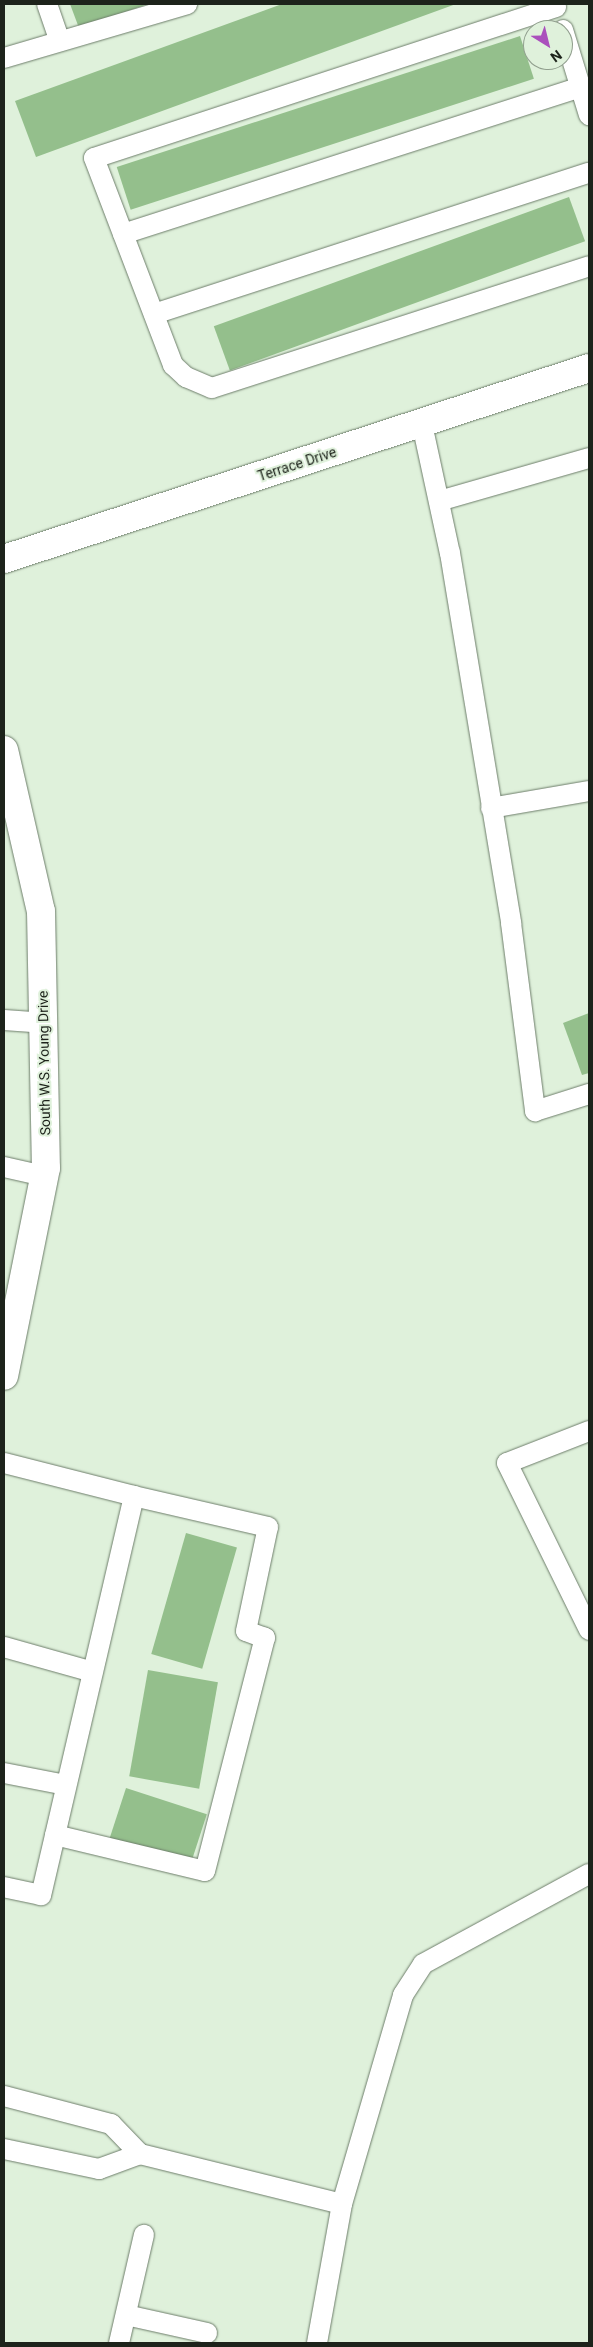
<!DOCTYPE html>
<style>
body{margin:0}
#map{position:relative;width:593px;height:2347px;overflow:hidden;background:#dff1db;font-family:Roboto,sans-serif}
div>[style]{position:absolute}
.building>*{inset:0;background:#94bf8c;transform-origin:0 0}
.roads{filter:drop-shadow(0 0 1px #6d7d6a) drop-shadow(0 0 1px #6d7d6a)}
.service>*{height:20px;margin:-10px;padding:0 10px;transform-origin:10px;border-radius:10px;background:#fff}
.tertiary>*{height:28px;margin:-14px;padding:0 14px;transform-origin:14px;border-radius:14px;background:#fff}
.secondary>*{height:28px;margin:-14px;padding:0 14px;transform-origin:14px;border-radius:14px;background:#fff}
span{translate:-50% -50%;white-space:nowrap;text-align:center;line-height:1.15;-webkit-text-stroke:4px #dff1db;paint-order:stroke}
.street-label{font-size:14px;color:#1d231b}
.frame{position:absolute;inset:0;border:5px solid #1d231b;pointer-events:none}
.north{position:absolute;left:523px;top:20px;width:50px;height:50px;box-sizing:border-box;background:#dff1db;border:1px solid #919f8e;border-radius:50%;rotate:144deg;font-size:14px;font-weight:700;line-height:20px;text-align:center;color:#1d231b}
.north::after{content:'';display:block;margin:auto;width:18px;height:22px;background:#aa50bc;clip-path:polygon(50% 0,100% 100%,50% 72%,0 100%)}
</style>
<div id="map">
<div class="building">
<i style="clip-path:polygon(70px 4px,148px 4px,79px 28px)"></i>
<i style="clip-path:polygon(282px 4px,456px 4px,36px 157px,15px 101px)"></i>
<i style="left:520px;top:36px;width:45px;height:424px;rotate:72deg"></i>
<i style="left:569px;top:197px;width:47px;height:378px;rotate:70deg"></i>
<i style="clip-path:polygon(589px 1013px,589px 1073px,582px 1075px,563px 1023px)"></i>
<i style="left:186px;top:1533px;width:53px;height:126px;rotate:16deg"></i>
<i style="left:148px;top:1670px;width:71px;height:108px;rotate:10deg"></i>
<i style="left:126px;top:1788px;width:85px;height:54px;rotate:18deg"></i>
</div>
<div class="roads">
<div class="service">
<i style="left:47px;top:4px;width:39px;rotate:71deg"></i>
<i style="left:556px;top:7px;width:486px;rotate:161.9deg"></i>
<i style="left:94px;top:158px;width:222px;rotate:69.1deg"></i>
<i style="left:173px;top:365px;width:18px;rotate:43deg"></i>
<i style="left:186px;top:377px;width:28px;rotate:23deg"></i>
<i style="left:212px;top:388px;width:396px;rotate:-17.9deg"></i>
<i style="left:563px;top:30px;width:89px;rotate:73deg"></i>
<i style="left:4px;top:58px;width:191px;rotate:-16.4deg"></i>
<i style="left:123px;top:234px;width:481px;rotate:-17.8deg"></i>
<i style="left:154px;top:314px;width:457px;rotate:-18deg"></i>
<i style="left:422px;top:424px;width:132px;rotate:77.8deg"></i>
<i style="left:450px;top:553px;width:375px;rotate:80.6deg"></i>
<i style="left:511px;top:923px;width:190px;rotate:82.7deg"></i>
<i style="left:535px;top:1111px;width:57px;rotate:-17.5deg"></i>
<i style="left:439px;top:501px;width:156px;rotate:-16deg"></i>
<i style="left:491px;top:808px;width:99px;rotate:-9.8deg"></i>
<i style="left:4px;top:1020px;width:39px;rotate:4deg"></i>
<i style="left:4px;top:1167px;width:41px;rotate:12.7deg"></i>
<i style="left:589px;top:1431px;width:88px;rotate:158.7deg"></i>
<i style="left:507px;top:1463px;width:186px;rotate:63.8deg"></i>
<i style="left:4px;top:1463px;width:134px;rotate:14.2deg"></i>
<i style="left:134px;top:1496px;width:410px;rotate:103.1deg"></i>
<i style="left:41px;top:1895px;width:38px;rotate:-168deg"></i>
<i style="left:4px;top:1647px;width:92px;rotate:15.7deg"></i>
<i style="left:4px;top:1773px;width:63px;rotate:11deg"></i>
<i style="left:55px;top:1835px;width:154px;rotate:13.5deg"></i>
<i style="left:205px;top:1871px;width:241px;rotate:-75.6deg"></i>
<i style="left:265px;top:1638px;width:20px;rotate:-160deg"></i>
<i style="left:246px;top:1631px;width:106px;rotate:-78.1deg"></i>
<i style="left:268px;top:1527px;width:138px;rotate:-167deg"></i>
<i style="left:4px;top:2096px;width:111px;rotate:14.7deg"></i>
<i style="left:111px;top:2124px;width:42px;rotate:46deg"></i>
<i style="left:140px;top:2154px;width:208px;rotate:13.9deg"></i>
<i style="left:342px;top:2204px;width:218px;rotate:-73.7deg"></i>
<i style="left:403px;top:1995px;width:37px;rotate:-57deg"></i>
<i style="left:423px;top:1964px;width:189px;rotate:-28.5deg"></i>
<i style="left:4px;top:2149px;width:97px;rotate:11.9deg"></i>
<i style="left:99px;top:2169px;width:44px;rotate:-20.1deg"></i>
<i style="left:126px;top:2315px;width:83px;rotate:12.5deg"></i>
<i style="left:119px;top:2343px;width:111px;rotate:-77deg"></i>
<i style="left:317px;top:2343px;width:141px;rotate:-79.8deg"></i>
</div>
<div class="tertiary">
<i style="left:4px;top:559px;width:615px;rotate:-18.08deg"></i>
</div>
<div class="secondary">
<i style="left:4px;top:750px;width:165px;rotate:77.1deg"></i>
<i style="left:41px;top:911px;width:257px;rotate:88.9deg"></i>
<i style="left:46px;top:1168px;width:212px;rotate:101.4deg"></i>
</div>
</div>
<div class="street-label">
<span style="left:297px;top:464px;rotate:-18deg">Terrace Drive</span>
<span style="left:44px;top:1063px;rotate:-91deg">South W.S. Young Drive</span>
</div>
<div class="frame"></div>
<div class="north">N</div>
</div>
